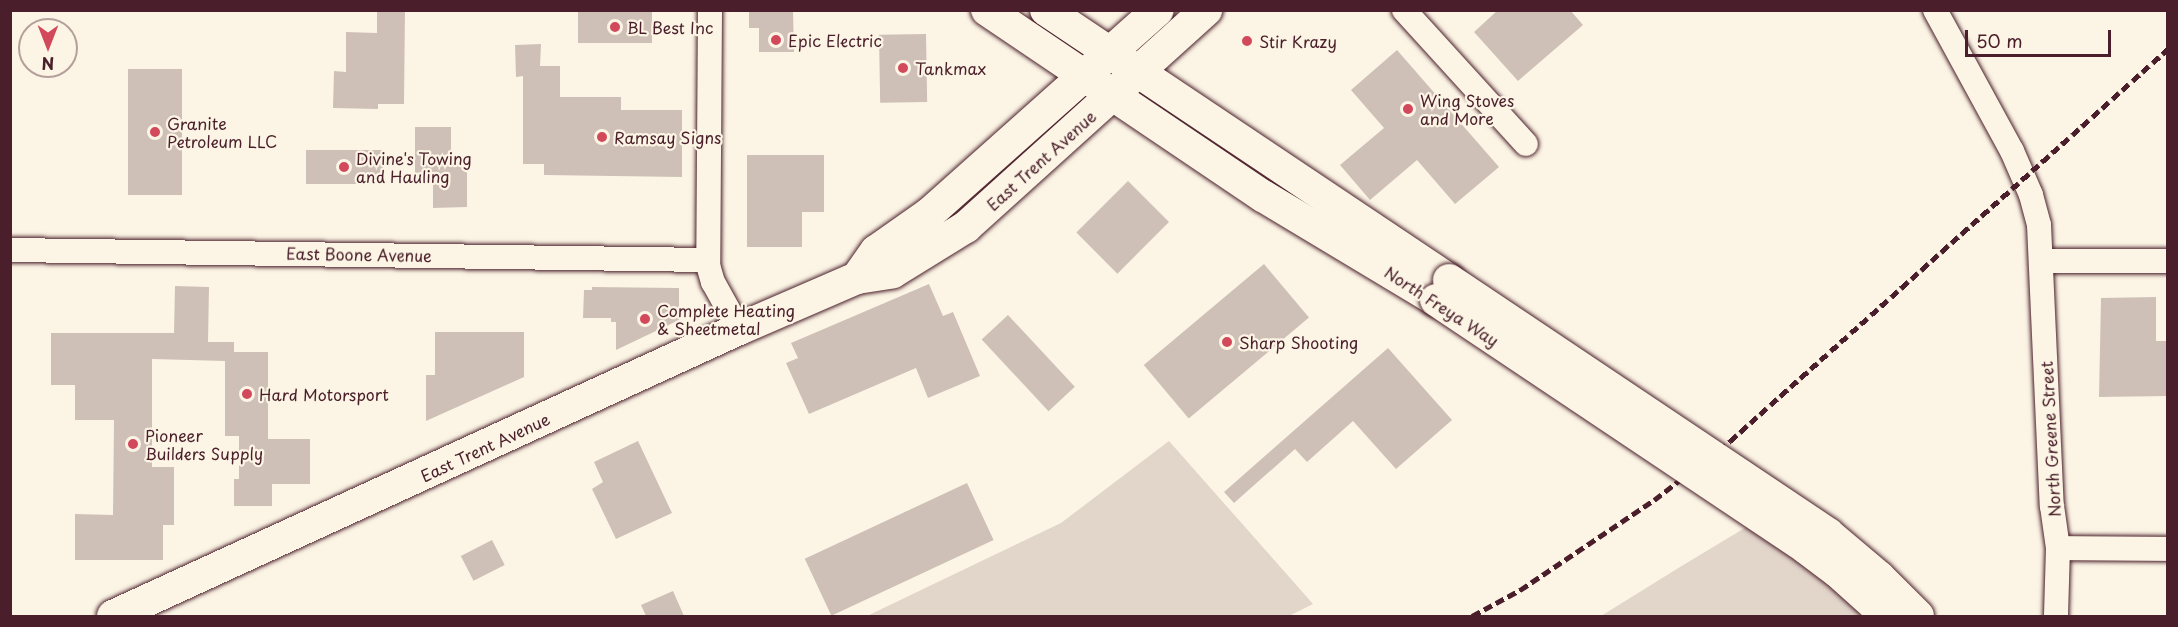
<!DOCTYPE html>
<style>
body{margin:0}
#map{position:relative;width:2178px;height:627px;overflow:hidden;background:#fcf5e5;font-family:"Playpen Sans",sans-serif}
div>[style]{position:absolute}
.green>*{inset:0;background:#e2d5ca}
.building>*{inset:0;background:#cfc0b7;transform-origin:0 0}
.roads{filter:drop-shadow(0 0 2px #4a1f2b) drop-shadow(0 0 2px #4a1f2b)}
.minor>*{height:24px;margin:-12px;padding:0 12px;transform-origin:12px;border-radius:12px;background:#fcf5e5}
.major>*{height:32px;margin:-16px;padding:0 16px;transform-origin:16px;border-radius:16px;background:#fcf5e5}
.rail>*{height:4.5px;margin-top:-2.25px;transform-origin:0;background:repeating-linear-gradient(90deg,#4a1f2b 0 9px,transparent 0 13.5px)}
.bridges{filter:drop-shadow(0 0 2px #4a1f2b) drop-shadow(0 0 2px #4a1f2b)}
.major-bridge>*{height:32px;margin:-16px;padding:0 16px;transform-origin:16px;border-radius:16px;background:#fcf5e5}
.dots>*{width:16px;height:16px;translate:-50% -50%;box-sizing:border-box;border:3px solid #fcf5e5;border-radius:50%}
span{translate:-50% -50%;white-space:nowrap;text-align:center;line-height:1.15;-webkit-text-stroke:4.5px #fcf5e5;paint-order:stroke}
.poi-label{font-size:16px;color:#4a1f2b}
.left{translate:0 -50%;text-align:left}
.street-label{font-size:16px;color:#4a1f2b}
.frame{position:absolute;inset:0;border:12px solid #4a1f2b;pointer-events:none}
.north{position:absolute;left:18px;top:18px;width:60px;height:60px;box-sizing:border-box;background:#fcf5e5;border:2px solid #b59f9b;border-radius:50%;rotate:180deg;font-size:16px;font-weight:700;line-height:24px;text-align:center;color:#4a1f2b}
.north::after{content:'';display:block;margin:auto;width:21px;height:27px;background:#d1495b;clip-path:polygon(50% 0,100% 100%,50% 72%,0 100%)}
.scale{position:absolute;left:1965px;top:30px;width:146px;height:27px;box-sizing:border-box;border:3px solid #4a1f2b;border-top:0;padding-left:8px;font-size:18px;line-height:21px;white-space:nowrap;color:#4a1f2b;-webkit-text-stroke:4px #fcf5e5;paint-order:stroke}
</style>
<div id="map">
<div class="green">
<i style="clip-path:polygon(1169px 441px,1313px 604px,1289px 616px,867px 616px,1061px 523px)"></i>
<i style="clip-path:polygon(1753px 523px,1871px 616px,1601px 616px,1680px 567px)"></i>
</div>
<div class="building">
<i style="clip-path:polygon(377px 10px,405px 10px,404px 104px,378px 104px,378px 109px,333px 108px,334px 71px,346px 72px,346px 32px,377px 33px)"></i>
<i style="left:578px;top:10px;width:74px;height:33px"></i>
<i style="clip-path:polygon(749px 10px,793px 10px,794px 52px,759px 52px,759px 28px,749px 28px)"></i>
<i style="clip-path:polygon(1498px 10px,1570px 10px,1583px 25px,1518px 81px,1474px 32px)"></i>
<i style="left:926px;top:34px;width:68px;height:47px;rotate:89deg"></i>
<i style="clip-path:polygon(541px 44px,540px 66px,560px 66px,560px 97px,621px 97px,621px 110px,682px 110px,682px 177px,544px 175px,544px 164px,523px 164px,523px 76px,516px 77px,515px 45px)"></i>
<i style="clip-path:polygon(1397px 50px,1499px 167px,1455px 204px,1417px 160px,1370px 200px,1340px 165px,1384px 128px,1351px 90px)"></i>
<i style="left:128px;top:69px;width:54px;height:126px"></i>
<i style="clip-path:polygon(415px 127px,451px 127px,451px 162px,467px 162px,467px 207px,433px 208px,433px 183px,415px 183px)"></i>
<i style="left:306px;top:150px;width:77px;height:34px"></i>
<i style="clip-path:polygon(747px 155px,824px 155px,824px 212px,802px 212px,802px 247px,747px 247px)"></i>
<i style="left:1128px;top:181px;width:58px;height:73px;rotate:45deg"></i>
<i style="left:1264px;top:264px;width:70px;height:157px;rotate:50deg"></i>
<i style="clip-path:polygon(929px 284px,943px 316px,953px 312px,980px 376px,928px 398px,916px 368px,809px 414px,786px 363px,798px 358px,791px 343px)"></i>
<i style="clip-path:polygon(175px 286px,209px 287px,208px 342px,234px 342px,234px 352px,268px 352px,268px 439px,310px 439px,310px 484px,272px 484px,272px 506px,234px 506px,234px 479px,239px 479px,239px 436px,225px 436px,225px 361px,152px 359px,152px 467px,174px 467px,174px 525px,163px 525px,163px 560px,75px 560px,75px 514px,113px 515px,114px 420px,75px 420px,75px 385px,51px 385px,51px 333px,174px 333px)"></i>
<i style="clip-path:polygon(592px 287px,679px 288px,679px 320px,616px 350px,616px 322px,611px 322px,611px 318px,583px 318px,584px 290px,592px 290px)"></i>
<i style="clip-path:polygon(2156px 297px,2156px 341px,2168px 341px,2168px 396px,2099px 397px,2101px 298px)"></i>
<i style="left:1008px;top:315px;width:98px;height:36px;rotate:47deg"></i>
<i style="clip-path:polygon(435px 332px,524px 332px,524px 377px,426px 421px,426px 375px,435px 375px)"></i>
<i style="clip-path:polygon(1388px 348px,1452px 420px,1396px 469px,1353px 421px,1307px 462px,1295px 449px,1234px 503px,1224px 492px)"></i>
<i style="clip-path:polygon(638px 441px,672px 513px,616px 539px,592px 489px,603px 482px,594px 462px)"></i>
<i style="left:967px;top:483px;width:63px;height:179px;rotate:65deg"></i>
<i style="left:492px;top:540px;width:28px;height:35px;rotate:63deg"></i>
<i style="clip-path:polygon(673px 591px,684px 616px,646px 616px,641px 605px)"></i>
</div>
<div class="roads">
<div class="minor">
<i style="left:710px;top:10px;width:255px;rotate:90.4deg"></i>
<i style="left:708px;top:265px;width:18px;rotate:74deg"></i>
<i style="left:713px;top:282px;width:54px;rotate:61deg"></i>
<i style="left:1404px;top:10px;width:181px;rotate:47.7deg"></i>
<i style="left:1935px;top:10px;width:161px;rotate:61.4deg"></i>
<i style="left:2012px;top:151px;width:48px;rotate:66.6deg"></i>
<i style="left:2031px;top:195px;width:31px;rotate:75deg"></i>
<i style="left:2039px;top:225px;width:281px;rotate:87.4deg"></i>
<i style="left:2052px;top:506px;width:42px;rotate:81.9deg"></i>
<i style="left:2058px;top:548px;width:68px;rotate:91.7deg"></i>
<i style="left:10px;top:250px;width:698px;rotate:0.82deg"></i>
<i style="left:2042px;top:261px;width:126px"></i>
<i style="left:2058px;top:548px;width:110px;rotate:0.5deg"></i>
</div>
<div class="major">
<i style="left:987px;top:10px;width:333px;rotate:34deg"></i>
<i style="left:1263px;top:196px;width:202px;rotate:31deg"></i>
<i style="left:1046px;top:10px;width:485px;rotate:33.8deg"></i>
<i style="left:857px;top:278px;width:33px;rotate:-55deg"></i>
<i style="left:876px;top:251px;width:66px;rotate:-35.1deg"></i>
<i style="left:930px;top:213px;width:305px;rotate:-41.7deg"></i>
<i style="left:113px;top:616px;width:689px;rotate:-24.63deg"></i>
<i style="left:739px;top:329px;width:129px;rotate:-23.4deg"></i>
<i style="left:857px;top:278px;width:36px;rotate:-9deg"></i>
<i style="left:893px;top:272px;width:86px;rotate:-31.7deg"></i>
<i style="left:966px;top:227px;width:324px;rotate:-42.1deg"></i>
</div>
</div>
<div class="rail">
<i style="left:1472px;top:616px;width:55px;rotate:-28.4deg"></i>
<i style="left:1520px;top:590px;width:161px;rotate:-33.9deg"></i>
<i style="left:1654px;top:500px;width:96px;rotate:-37.8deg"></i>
<i style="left:1730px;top:441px;width:588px;rotate:-41.83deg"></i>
</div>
<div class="bridges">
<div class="major-bridge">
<i style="left:1449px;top:280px;width:456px;rotate:33.8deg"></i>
<i style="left:1828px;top:534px;width:67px;rotate:40.1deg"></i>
<i style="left:1879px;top:577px;width:55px;rotate:45deg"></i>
<i style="left:1436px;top:300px;width:445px;rotate:33.8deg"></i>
<i style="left:1806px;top:548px;width:39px;rotate:37deg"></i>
<i style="left:1837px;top:571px;width:67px;rotate:42deg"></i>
</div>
</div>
<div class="dots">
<i style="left:615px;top:27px;background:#d1495b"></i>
<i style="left:776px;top:40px;background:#d1495b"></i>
<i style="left:1247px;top:41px;background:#d1495b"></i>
<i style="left:903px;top:68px;background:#d1495b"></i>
<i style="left:1408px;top:109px;background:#d1495b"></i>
<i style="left:155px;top:132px;background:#d1495b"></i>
<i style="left:602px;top:137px;background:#d1495b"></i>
<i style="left:344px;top:167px;background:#d1495b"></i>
<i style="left:645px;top:319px;background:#d1495b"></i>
<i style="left:1227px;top:342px;background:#d1495b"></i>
<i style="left:247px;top:394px;background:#d1495b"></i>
<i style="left:133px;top:444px;background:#d1495b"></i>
</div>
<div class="poi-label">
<span class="left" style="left:627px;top:27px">BL Best Inc</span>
<span class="left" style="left:788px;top:40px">Epic Electric</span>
<span class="left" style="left:1259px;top:41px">Stir Krazy</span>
<span class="left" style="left:915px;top:68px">Tankmax</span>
<span class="left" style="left:1420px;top:109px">Wing Stoves<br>and More</span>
<span class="left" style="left:167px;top:132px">Granite<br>Petroleum LLC</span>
<span class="left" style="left:614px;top:137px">Ramsay Signs</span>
<span class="left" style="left:356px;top:167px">Divine's Towing<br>and Hauling</span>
<span class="left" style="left:657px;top:319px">Complete Heating<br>&amp; Sheetmetal</span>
<span class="left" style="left:1239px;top:342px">Sharp Shooting</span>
<span class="left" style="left:259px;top:394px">Hard Motorsport</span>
<span class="left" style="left:145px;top:444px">Pioneer<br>Builders Supply</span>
</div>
<div class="street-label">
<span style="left:1041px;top:160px;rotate:-42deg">East Trent Avenue</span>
<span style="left:359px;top:254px;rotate:1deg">East Boone Avenue</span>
<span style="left:1442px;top:306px;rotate:33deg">North Freya Way</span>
<span style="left:2050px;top:439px;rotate:-93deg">North Greene Street</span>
<span style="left:485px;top:447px;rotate:-25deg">East Trent Avenue</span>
</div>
<div class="frame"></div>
<div class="north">N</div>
<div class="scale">50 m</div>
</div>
